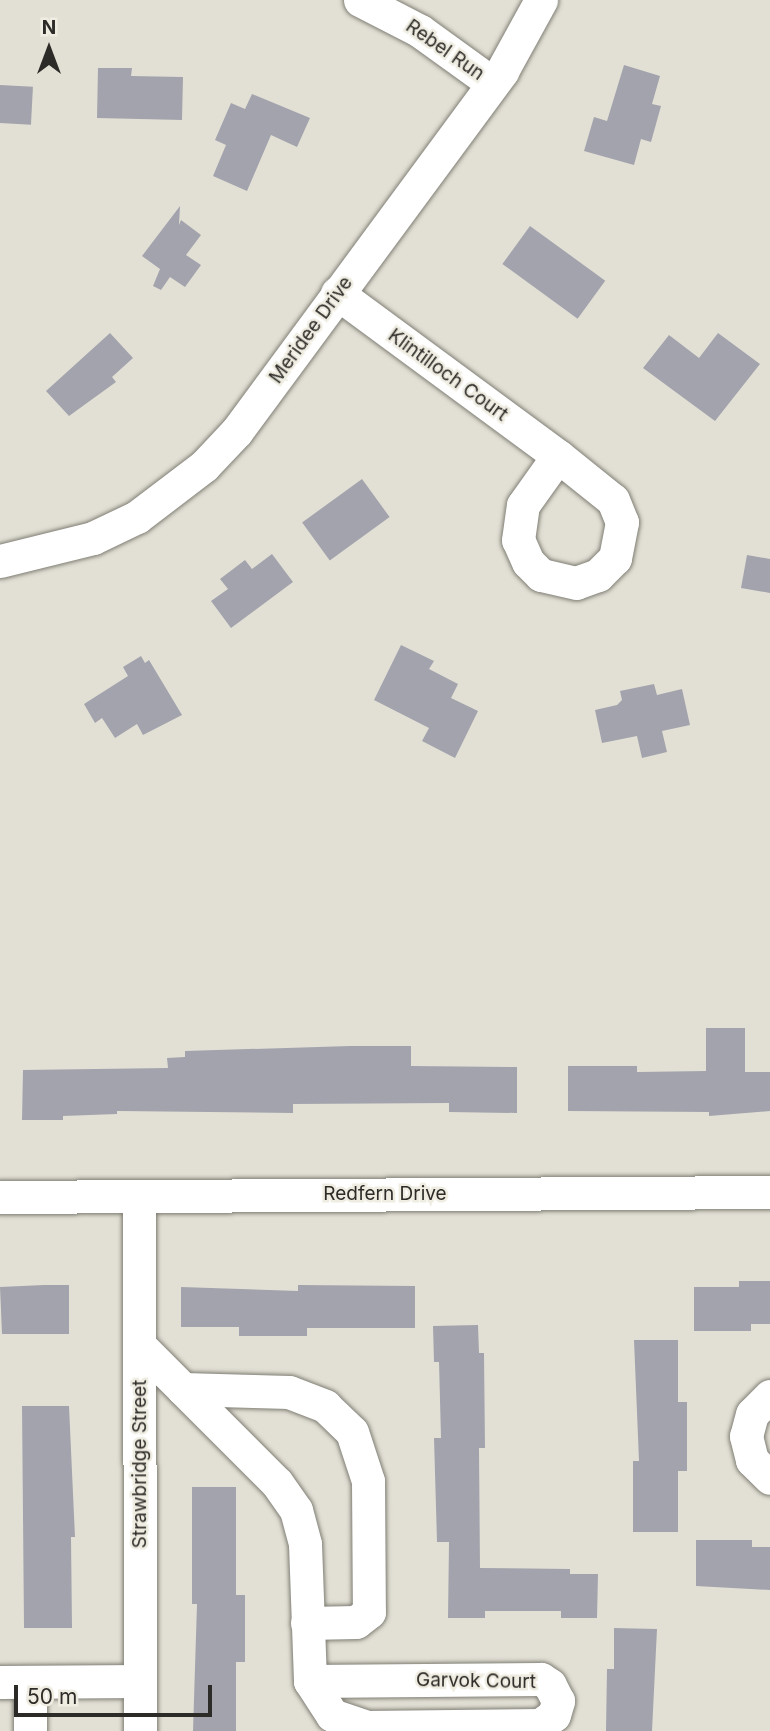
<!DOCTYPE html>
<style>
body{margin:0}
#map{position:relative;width:770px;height:1731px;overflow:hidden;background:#e2e0d5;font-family:Inter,sans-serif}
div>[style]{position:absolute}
.building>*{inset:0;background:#a3a3ad;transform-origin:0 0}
.roads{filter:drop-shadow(0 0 2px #807e75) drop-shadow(0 0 2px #807e75)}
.minor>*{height:33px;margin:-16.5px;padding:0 16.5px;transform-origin:16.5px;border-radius:16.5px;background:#fff}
span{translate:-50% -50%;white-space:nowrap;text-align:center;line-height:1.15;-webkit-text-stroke:5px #efede2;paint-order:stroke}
.street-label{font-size:19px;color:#2c2b27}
.north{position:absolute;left:14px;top:14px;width:70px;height:70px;-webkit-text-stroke:5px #efede2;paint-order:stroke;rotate:0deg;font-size:19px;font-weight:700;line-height:28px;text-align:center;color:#2c2b27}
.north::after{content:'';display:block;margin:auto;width:24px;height:32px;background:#2c2b27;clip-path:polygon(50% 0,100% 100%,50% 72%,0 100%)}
.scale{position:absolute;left:14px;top:1685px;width:198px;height:32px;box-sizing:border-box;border:4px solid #2c2b27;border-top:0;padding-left:9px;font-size:21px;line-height:24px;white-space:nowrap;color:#2c2b27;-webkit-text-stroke:5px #efede2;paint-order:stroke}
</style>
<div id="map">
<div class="building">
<i style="clip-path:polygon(624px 65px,660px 76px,652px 104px,661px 106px,651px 142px,641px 139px,634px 165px,584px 151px,594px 117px,607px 121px)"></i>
<i style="clip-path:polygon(98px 68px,132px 68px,131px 76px,183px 77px,182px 120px,97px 118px)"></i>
<i style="left:0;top:85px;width:33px;height:38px;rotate:3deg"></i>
<i style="clip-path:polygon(252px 94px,310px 118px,297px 147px,271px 135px,247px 191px,213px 176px,226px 145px,215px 140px,231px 103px,245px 109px)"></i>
<i style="clip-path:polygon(180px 206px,179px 225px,181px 220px,201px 235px,186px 255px,201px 265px,185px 287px,170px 277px,161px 290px,153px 286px,160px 269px,142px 256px)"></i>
<i style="left:530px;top:226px;width:93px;height:47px;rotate:36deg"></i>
<i style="clip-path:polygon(110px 333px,133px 358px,112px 377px,116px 382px,69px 416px,46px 391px)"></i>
<i style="clip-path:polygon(718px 333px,760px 364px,715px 421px,643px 368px,669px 335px,699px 358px)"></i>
<i style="left:362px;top:479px;width:47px;height:74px;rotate:54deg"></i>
<i style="clip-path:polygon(272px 554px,293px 582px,231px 628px,211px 601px,228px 589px,220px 579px,245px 560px,252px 569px)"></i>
<i style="clip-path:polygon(747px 555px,770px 559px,770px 593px,741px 588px)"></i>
<i style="clip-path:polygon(401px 645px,434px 661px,429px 669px,458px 684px,451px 698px,478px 711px,455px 758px,422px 741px,429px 728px,374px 700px)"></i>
<i style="clip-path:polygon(141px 656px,145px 663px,149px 660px,182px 715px,143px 735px,137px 724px,115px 738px,102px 718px,95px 723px,84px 704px,128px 676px,123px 667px)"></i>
<i style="clip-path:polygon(654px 684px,657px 695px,682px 689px,690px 725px,662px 731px,667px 752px,642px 758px,637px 736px,602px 743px,595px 710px,617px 705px,622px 700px,620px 691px)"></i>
<i style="clip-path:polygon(706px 1028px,745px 1028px,745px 1072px,770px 1072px,770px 1111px,709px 1116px,709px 1112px,568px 1111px,568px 1066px,637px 1066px,637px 1072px,706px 1071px)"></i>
<i style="clip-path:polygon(350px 1046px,411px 1046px,411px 1066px,517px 1067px,517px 1113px,449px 1112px,449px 1103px,293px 1104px,293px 1113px,117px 1111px,117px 1114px,63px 1116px,63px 1120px,22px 1120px,23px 1070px,168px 1068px,167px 1058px,185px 1057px,185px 1051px)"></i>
<i style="clip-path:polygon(739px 1281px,770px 1281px,770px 1324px,751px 1324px,751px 1331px,694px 1331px,694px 1287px,739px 1287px)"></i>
<i style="clip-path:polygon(44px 1285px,69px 1285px,69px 1334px,2px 1334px,0 1287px)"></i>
<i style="clip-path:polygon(298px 1285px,415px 1286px,415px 1328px,307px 1328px,307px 1336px,239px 1336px,239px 1327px,181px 1327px,181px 1287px,298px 1291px)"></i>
<i style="clip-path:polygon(478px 1325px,479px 1353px,484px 1353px,485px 1448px,479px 1448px,480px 1568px,570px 1569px,570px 1574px,598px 1574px,597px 1618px,561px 1618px,561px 1611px,485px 1611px,485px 1618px,448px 1618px,449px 1542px,437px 1542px,434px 1438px,441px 1438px,439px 1362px,434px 1362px,433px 1326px)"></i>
<i style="clip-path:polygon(634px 1340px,678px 1340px,678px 1402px,687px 1402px,687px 1471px,678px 1471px,678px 1532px,633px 1532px,633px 1461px,639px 1461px)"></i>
<i style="clip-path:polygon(22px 1406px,69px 1406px,75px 1537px,71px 1537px,72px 1628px,24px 1628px)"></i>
<i style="clip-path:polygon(192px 1487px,236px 1487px,236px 1595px,245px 1595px,245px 1662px,236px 1662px,236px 1731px,193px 1731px,197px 1604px,192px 1604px)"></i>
<i style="clip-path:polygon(696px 1540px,752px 1540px,752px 1547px,770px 1547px,770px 1590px,696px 1586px)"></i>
<i style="clip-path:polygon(614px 1628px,657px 1629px,652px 1731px,606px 1731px,607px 1669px,614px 1669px)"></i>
</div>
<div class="roads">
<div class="minor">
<i style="left:360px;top:0;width:68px;rotate:27.3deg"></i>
<i style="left:420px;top:31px;width:89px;rotate:35.8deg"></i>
<i style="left:337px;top:293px;width:275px;rotate:36.4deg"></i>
<i style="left:558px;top:456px;width:70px;rotate:38.7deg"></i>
<i style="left:613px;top:500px;width:24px;rotate:68deg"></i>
<i style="left:622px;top:522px;width:37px;rotate:101deg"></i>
<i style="left:615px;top:558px;width:24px;rotate:135deg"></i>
<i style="left:598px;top:575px;width:23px;rotate:160deg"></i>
<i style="left:576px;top:583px;width:36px;rotate:-167deg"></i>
<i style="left:541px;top:575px;width:18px;rotate:-135deg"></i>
<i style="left:528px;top:562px;width:24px;rotate:-114deg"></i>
<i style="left:518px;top:540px;width:35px;rotate:-82deg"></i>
<i style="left:523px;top:505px;width:60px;rotate:-54.5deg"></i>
<i style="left:0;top:561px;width:96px;rotate:-13.9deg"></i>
<i style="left:93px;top:538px;width:49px;rotate:-25.5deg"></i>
<i style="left:137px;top:517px;width:84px;rotate:-37.3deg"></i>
<i style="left:204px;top:466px;width:48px;rotate:-46.7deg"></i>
<i style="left:237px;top:431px;width:447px;rotate:-53.6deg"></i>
<i style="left:502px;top:71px;width:81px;rotate:-61.2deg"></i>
<i style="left:139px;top:1196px;width:535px;rotate:89.89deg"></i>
<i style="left:0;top:1197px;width:770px;rotate:-0.37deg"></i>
<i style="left:140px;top:1346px;width:61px;rotate:45deg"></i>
<i style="left:183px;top:1389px;width:106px;rotate:1.6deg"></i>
<i style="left:289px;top:1392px;width:39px;rotate:21deg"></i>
<i style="left:325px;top:1406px;width:37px;rotate:44deg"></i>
<i style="left:352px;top:1432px;width:52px;rotate:71.9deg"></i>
<i style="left:368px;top:1481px;width:131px;rotate:89.6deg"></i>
<i style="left:369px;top:1612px;width:16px;rotate:142deg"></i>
<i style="left:356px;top:1622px;width:49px;rotate:178.8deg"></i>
<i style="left:183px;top:1389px;width:133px;rotate:45deg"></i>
<i style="left:277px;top:1483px;width:33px;rotate:55deg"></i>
<i style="left:296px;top:1510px;width:35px;rotate:75deg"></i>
<i style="left:305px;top:1544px;width:137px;rotate:87.9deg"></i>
<i style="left:310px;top:1681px;width:40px;rotate:57.1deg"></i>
<i style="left:332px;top:1715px;width:36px;rotate:19deg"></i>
<i style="left:366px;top:1727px;width:174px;rotate:-0.7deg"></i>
<i style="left:540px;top:1725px;width:17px;rotate:-36deg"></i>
<i style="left:554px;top:1715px;width:15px;rotate:-74deg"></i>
<i style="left:558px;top:1701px;width:18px;rotate:-117deg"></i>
<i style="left:550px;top:1685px;width:11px;rotate:-146deg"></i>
<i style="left:541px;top:1679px;width:231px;rotate:179.5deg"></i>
<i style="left:770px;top:1396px;width:25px;rotate:135deg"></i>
<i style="left:752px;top:1414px;width:23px;rotate:105deg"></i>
<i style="left:746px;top:1436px;width:25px;rotate:76deg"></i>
<i style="left:752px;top:1460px;width:25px;rotate:45deg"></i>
<i style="left:0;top:1682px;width:140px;rotate:-0.4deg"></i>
<i style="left:30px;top:1682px;width:49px;rotate:90deg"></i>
</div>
</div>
<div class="street-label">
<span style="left:445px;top:50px;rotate:35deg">Rebel Run</span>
<span style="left:311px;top:330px;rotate:-54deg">Meridee Drive</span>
<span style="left:448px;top:375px;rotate:36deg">Klintilloch Court</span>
<span style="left:385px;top:1194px">Redfern Drive</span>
<span style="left:140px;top:1464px;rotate:-90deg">Strawbridge Street</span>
<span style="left:476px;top:1681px;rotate:1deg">Garvok Court</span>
</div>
<div class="north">N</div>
<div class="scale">50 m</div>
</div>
